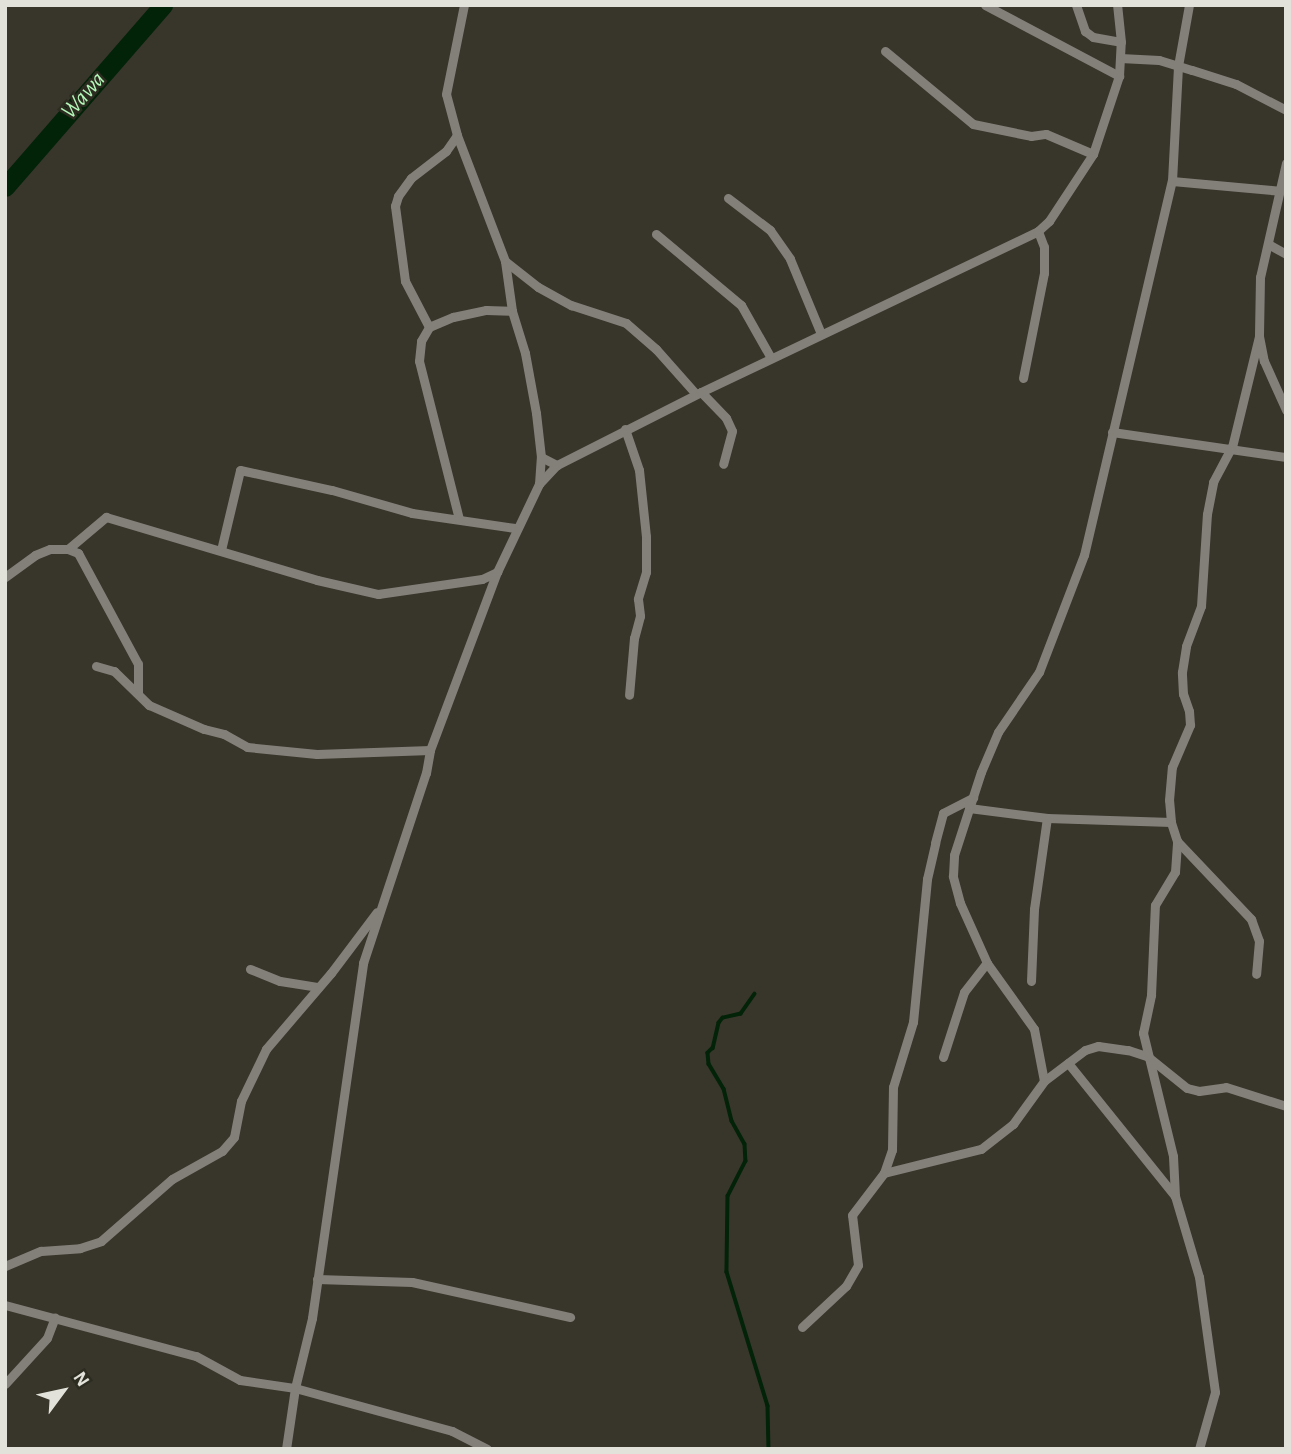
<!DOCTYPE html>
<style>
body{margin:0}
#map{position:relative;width:1291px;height:1454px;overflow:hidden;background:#38362b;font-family:"Alegreya Sans",sans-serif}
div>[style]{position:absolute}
.stream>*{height:3.5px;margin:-1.75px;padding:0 1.75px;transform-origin:1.75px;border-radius:1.75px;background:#032308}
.river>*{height:19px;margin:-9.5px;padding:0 9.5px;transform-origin:9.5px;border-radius:9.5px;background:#032308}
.street>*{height:9px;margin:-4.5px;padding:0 4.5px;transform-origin:4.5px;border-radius:4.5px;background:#83807a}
span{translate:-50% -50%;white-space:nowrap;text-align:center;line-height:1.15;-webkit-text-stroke:5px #2d2c21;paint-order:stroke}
.water-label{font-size:23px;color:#b4f8b9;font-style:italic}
.frame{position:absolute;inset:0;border:7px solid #e2e2da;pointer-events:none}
.north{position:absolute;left:28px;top:1356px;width:70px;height:70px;-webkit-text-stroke:5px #2d2c21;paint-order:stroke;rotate:57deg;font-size:19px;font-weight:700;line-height:28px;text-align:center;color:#e2e2da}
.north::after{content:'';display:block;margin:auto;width:24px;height:32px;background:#e2e2da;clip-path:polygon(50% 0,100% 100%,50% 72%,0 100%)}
</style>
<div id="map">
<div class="stream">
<i style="left:755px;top:994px;width:24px;rotate:125deg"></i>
<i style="left:741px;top:1014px;width:18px;rotate:167deg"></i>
<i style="left:723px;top:1018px;width:6px;rotate:129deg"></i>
<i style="left:719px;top:1023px;width:26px;rotate:103deg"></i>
<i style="left:713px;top:1048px;width:7px;rotate:135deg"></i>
<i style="left:708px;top:1053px;width:11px;rotate:85deg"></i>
<i style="left:709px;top:1064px;width:29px;rotate:59deg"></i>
<i style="left:724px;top:1089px;width:33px;rotate:76deg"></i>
<i style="left:732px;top:1121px;width:26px;rotate:61deg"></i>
<i style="left:745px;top:1144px;width:17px;rotate:87deg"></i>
<i style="left:746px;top:1161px;width:39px;rotate:117deg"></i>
<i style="left:728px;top:1196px;width:76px;rotate:90.8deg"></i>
<i style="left:727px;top:1272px;width:140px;rotate:73deg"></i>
<i style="left:768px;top:1406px;width:43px;rotate:88.7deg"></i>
</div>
<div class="river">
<i style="left:5px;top:187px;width:241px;rotate:-49deg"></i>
</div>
<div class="street">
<i style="left:985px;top:5px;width:152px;rotate:27.9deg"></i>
<i style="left:1076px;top:5px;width:28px;rotate:71deg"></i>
<i style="left:1085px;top:31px;width:10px;rotate:37deg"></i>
<i style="left:1093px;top:37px;width:28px;rotate:10deg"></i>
<i style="left:885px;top:51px;width:114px;rotate:39.7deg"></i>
<i style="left:973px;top:124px;width:59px;rotate:11.7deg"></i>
<i style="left:1031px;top:136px;width:15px;rotate:-8deg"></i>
<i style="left:1046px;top:134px;width:51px;rotate:23.1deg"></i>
<i style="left:1120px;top:58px;width:39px;rotate:3deg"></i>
<i style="left:1159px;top:60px;width:34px;rotate:17deg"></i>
<i style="left:1192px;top:70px;width:46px;rotate:17.7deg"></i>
<i style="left:1236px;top:84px;width:56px;rotate:27.5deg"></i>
<i style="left:1286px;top:163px;width:117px;rotate:102.8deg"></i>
<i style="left:1260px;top:277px;width:59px;rotate:91deg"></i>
<i style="left:1259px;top:336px;width:25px;rotate:79deg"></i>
<i style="left:1264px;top:361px;width:54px;rotate:65.8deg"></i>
<i style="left:1172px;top:181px;width:109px;rotate:5.2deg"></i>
<i style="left:728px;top:198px;width:53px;rotate:37.3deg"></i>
<i style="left:770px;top:230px;width:35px;rotate:55deg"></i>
<i style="left:790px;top:259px;width:81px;rotate:67.5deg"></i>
<i style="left:656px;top:234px;width:111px;rotate:39.9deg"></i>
<i style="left:741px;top:305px;width:61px;rotate:60.5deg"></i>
<i style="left:1268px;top:244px;width:21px;rotate:29deg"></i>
<i style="left:505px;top:261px;width:42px;rotate:38.2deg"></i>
<i style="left:538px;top:287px;width:38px;rotate:29deg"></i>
<i style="left:571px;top:305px;width:58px;rotate:18.1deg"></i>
<i style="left:626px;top:323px;width:40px;rotate:41deg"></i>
<i style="left:656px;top:349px;width:60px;rotate:48.4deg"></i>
<i style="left:429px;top:327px;width:52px;rotate:-117.6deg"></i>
<i style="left:405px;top:281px;width:76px;rotate:-97.6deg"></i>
<i style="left:395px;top:206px;width:10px;rotate:-73deg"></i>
<i style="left:398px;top:196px;width:22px;rotate:-54deg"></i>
<i style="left:411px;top:178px;width:44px;rotate:-37.6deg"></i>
<i style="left:446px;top:151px;width:19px;rotate:-55deg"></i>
<i style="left:1023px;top:378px;width:107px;rotate:-78.7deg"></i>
<i style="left:1044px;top:273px;width:26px;rotate:-90deg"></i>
<i style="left:1044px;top:247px;width:17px;rotate:-111deg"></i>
<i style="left:701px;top:392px;width:36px;rotate:46deg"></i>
<i style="left:726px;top:418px;width:14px;rotate:65deg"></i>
<i style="left:732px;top:431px;width:34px;rotate:105deg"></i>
<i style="left:625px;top:429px;width:43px;rotate:71.1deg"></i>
<i style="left:639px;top:470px;width:67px;rotate:84deg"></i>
<i style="left:646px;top:537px;width:35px;rotate:90deg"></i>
<i style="left:646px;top:572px;width:28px;rotate:107deg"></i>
<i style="left:638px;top:599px;width:17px;rotate:83deg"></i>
<i style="left:640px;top:616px;width:23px;rotate:105deg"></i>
<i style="left:634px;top:638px;width:57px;rotate:95deg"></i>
<i style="left:1112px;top:432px;width:176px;rotate:8.2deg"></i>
<i style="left:541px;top:457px;width:18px;rotate:27deg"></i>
<i style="left:557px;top:465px;width:161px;rotate:-26.9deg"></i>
<i style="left:701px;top:392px;width:373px;rotate:-25.5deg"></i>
<i style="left:1038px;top:231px;width:15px;rotate:-42deg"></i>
<i style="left:1049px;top:221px;width:80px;rotate:-56.7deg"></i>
<i style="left:1093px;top:154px;width:82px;rotate:-71.6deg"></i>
<i style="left:1119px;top:76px;width:34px;rotate:-87deg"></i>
<i style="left:1121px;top:42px;width:37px;rotate:-96deg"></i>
<i style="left:539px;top:484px;width:26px;rotate:-47deg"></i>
<i style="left:459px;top:519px;width:163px;rotate:-104.2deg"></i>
<i style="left:419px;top:361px;width:20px;rotate:-84deg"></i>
<i style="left:421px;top:341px;width:16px;rotate:-60deg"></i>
<i style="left:429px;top:327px;width:26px;rotate:-23deg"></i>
<i style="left:453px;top:317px;width:34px;rotate:-12deg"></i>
<i style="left:486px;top:310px;width:26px;rotate:2deg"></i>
<i style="left:68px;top:549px;width:50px;rotate:-40.1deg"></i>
<i style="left:106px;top:517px;width:220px;rotate:16.6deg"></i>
<i style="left:317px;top:580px;width:63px;rotate:12.9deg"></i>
<i style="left:378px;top:594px;width:105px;rotate:-8.2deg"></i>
<i style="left:482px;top:579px;width:17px;rotate:-25deg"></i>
<i style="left:221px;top:550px;width:82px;rotate:-76.6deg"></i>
<i style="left:240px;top:470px;width:94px;rotate:12.3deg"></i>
<i style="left:332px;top:490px;width:83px;rotate:16deg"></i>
<i style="left:412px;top:513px;width:104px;rotate:8.3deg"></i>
<i style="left:5px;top:577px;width:37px;rotate:-36deg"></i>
<i style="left:35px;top:555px;width:16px;rotate:-22deg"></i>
<i style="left:50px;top:549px;width:18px"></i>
<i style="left:68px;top:549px;width:11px;rotate:22deg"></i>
<i style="left:78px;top:553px;width:126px;rotate:61.6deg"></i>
<i style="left:138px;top:664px;width:29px;rotate:90deg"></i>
<i style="left:96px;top:666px;width:19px;rotate:16deg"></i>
<i style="left:114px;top:671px;width:49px;rotate:44.2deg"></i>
<i style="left:149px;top:705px;width:60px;rotate:23.6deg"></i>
<i style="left:204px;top:729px;width:21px;rotate:14deg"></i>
<i style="left:224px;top:734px;width:26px;rotate:29deg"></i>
<i style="left:247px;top:747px;width:70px;rotate:5.7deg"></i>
<i style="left:317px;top:754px;width:113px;rotate:-2deg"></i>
<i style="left:969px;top:808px;width:79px;rotate:7.3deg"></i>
<i style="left:1047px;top:818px;width:124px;rotate:1.8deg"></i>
<i style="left:1177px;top:841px;width:108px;rotate:46.5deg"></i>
<i style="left:1251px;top:919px;width:23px;rotate:70deg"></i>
<i style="left:1259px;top:941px;width:33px;rotate:95deg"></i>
<i style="left:250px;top:969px;width:32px;rotate:22deg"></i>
<i style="left:280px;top:981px;width:39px;rotate:9deg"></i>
<i style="left:1031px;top:981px;width:72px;rotate:-87.6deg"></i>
<i style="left:1034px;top:909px;width:92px;rotate:-81.9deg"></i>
<i style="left:943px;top:1057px;width:68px;rotate:-72.1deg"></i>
<i style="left:964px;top:992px;width:37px;rotate:-52deg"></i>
<i style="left:1068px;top:1063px;width:171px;rotate:51.2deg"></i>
<i style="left:1044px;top:1081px;width:53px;rotate:-100.9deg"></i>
<i style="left:1034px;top:1029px;width:81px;rotate:-125.5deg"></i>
<i style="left:987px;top:963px;width:66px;rotate:-114.2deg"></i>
<i style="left:960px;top:903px;width:28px;rotate:-105deg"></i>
<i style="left:953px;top:876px;width:21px;rotate:-87deg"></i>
<i style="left:954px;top:855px;width:87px;rotate:-72deg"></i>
<i style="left:981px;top:772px;width:43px;rotate:-67deg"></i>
<i style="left:998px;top:732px;width:73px;rotate:-55.7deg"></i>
<i style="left:1039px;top:672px;width:125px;rotate:-69deg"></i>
<i style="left:1084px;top:555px;width:384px;rotate:-76.8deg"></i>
<i style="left:1172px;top:181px;width:115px;rotate:-87deg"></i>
<i style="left:1178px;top:66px;width:62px;rotate:-79.8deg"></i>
<i style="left:884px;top:1173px;width:100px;rotate:-13.9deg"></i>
<i style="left:981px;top:1149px;width:41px;rotate:-38deg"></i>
<i style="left:1013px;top:1124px;width:53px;rotate:-54.2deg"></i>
<i style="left:1044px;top:1081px;width:51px;rotate:-37.1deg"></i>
<i style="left:1085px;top:1050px;width:14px;rotate:-17deg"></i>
<i style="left:1098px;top:1046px;width:30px;rotate:8deg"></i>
<i style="left:1128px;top:1050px;width:20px;rotate:18deg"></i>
<i style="left:1147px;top:1056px;width:51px;rotate:38.7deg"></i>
<i style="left:1187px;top:1088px;width:12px;rotate:14deg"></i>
<i style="left:1199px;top:1091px;width:27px;rotate:-8deg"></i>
<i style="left:1226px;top:1087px;width:63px;rotate:17.6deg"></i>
<i style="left:5px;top:1266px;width:39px;rotate:-23deg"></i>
<i style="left:41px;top:1251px;width:39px;rotate:-4deg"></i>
<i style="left:80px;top:1248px;width:22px;rotate:-18deg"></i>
<i style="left:101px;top:1241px;width:94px;rotate:-41.1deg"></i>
<i style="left:172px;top:1179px;width:57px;rotate:-29.2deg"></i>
<i style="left:222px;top:1151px;width:18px;rotate:-49deg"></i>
<i style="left:234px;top:1137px;width:37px;rotate:-79deg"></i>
<i style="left:241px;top:1101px;width:58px;rotate:-64.3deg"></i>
<i style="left:266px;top:1049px;width:100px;rotate:-49.5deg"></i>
<i style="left:331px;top:973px;width:76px;rotate:-53deg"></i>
<i style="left:317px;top:1279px;width:95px;rotate:1.8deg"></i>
<i style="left:412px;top:1282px;width:162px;rotate:12.5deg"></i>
<i style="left:5px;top:1305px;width:198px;rotate:15deg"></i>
<i style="left:196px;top:1356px;width:50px;rotate:28.6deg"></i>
<i style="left:240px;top:1380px;width:56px;rotate:8.3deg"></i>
<i style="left:295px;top:1388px;width:163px;rotate:15.3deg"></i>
<i style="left:452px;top:1431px;width:39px;rotate:27deg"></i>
<i style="left:802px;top:1327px;width:60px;rotate:-43deg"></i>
<i style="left:846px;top:1286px;width:24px;rotate:-60deg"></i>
<i style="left:858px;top:1265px;width:50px;rotate:-96.8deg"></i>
<i style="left:852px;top:1215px;width:53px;rotate:-52.7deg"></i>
<i style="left:884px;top:1173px;width:24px;rotate:-71deg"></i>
<i style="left:892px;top:1150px;width:63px;rotate:-89.1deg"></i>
<i style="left:893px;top:1087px;width:68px;rotate:-72.9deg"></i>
<i style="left:913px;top:1022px;width:144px;rotate:-84.4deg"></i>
<i style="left:927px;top:879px;width:37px;rotate:-77deg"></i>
<i style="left:935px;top:843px;width:31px;rotate:-75deg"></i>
<i style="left:943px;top:813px;width:34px;rotate:-27deg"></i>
<i style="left:5px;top:1384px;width:62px;rotate:-47.6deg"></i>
<i style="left:47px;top:1338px;width:22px;rotate:-69deg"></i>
<i style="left:286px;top:1449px;width:62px;rotate:-81.6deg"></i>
<i style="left:295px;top:1388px;width:72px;rotate:-76.3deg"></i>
<i style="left:312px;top:1318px;width:359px;rotate:-81.8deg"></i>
<i style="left:363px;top:963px;width:200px;rotate:-71.7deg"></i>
<i style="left:426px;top:773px;width:23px;rotate:-80deg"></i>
<i style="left:430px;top:750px;width:190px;rotate:-69.4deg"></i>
<i style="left:497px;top:572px;width:98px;rotate:-64.5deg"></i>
<i style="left:539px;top:484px;width:27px;rotate:-86deg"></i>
<i style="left:541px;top:457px;width:44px;rotate:-96.5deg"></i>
<i style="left:536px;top:413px;width:61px;rotate:-100.4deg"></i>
<i style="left:525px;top:353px;width:44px;rotate:-107.2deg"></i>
<i style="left:512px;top:311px;width:50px;rotate:-98deg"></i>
<i style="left:505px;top:261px;width:135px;rotate:-110.9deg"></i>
<i style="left:457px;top:135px;width:42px;rotate:-105deg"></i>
<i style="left:446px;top:94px;width:91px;rotate:-78.6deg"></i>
<i style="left:1199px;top:1449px;width:59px;rotate:-74.3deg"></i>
<i style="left:1215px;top:1392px;width:116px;rotate:-97.9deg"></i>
<i style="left:1199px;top:1277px;width:84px;rotate:-106.5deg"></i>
<i style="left:1175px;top:1196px;width:40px;rotate:-92.9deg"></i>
<i style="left:1173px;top:1156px;width:127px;rotate:-103.7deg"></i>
<i style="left:1143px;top:1033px;width:39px;rotate:-78deg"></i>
<i style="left:1151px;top:995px;width:90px;rotate:-87.5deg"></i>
<i style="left:1155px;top:905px;width:39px;rotate:-59deg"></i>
<i style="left:1175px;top:872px;width:31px;rotate:-86deg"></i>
<i style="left:1177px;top:841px;width:20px;rotate:-108deg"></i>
<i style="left:1171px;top:822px;width:22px;rotate:-95deg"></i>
<i style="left:1169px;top:800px;width:33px;rotate:-85deg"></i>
<i style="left:1172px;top:767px;width:46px;rotate:-66.8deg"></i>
<i style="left:1190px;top:725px;width:14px;rotate:-94deg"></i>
<i style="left:1189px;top:711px;width:18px;rotate:-109deg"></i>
<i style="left:1183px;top:694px;width:22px;rotate:-93deg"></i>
<i style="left:1182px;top:672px;width:26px;rotate:-81deg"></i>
<i style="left:1186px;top:646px;width:43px;rotate:-69.4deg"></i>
<i style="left:1201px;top:606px;width:92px;rotate:-86.3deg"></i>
<i style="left:1207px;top:514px;width:33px;rotate:-79deg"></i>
<i style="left:1213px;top:482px;width:40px;rotate:-62deg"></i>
<i style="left:1232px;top:447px;width:114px;rotate:-76.3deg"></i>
</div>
<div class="water-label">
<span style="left:84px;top:96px;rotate:-49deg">Wawa</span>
</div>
<div class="frame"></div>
<div class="north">N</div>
</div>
